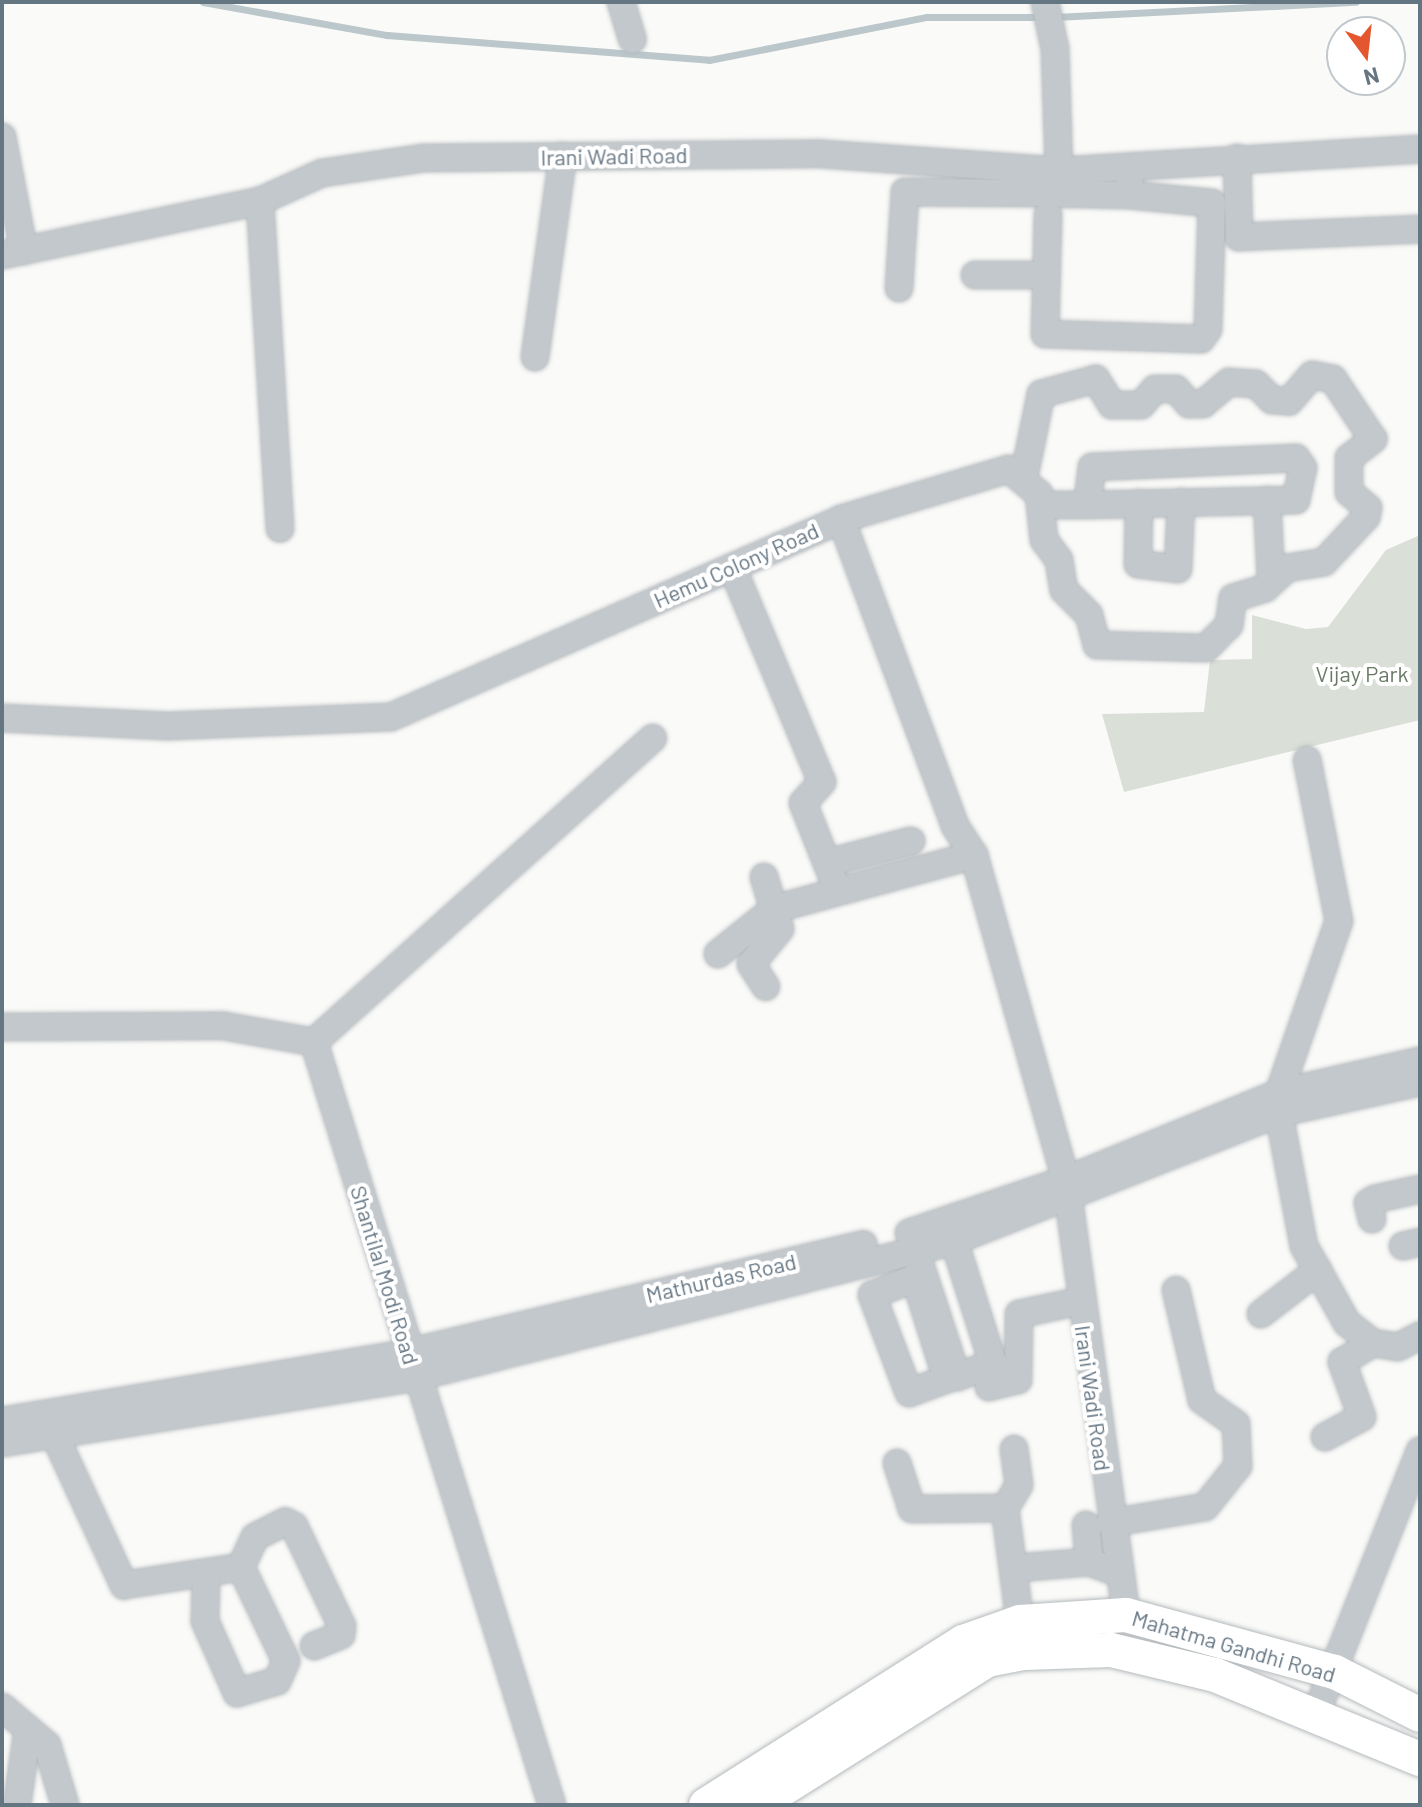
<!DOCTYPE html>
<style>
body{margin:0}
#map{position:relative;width:1422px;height:1807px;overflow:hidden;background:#fafaf8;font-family:Barlow,sans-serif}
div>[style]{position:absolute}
.green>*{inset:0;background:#dadfd7}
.stream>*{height:7px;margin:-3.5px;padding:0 3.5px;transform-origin:3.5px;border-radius:3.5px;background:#bbc7cb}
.roads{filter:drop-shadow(0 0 2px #b5babe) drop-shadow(0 0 2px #b5babe)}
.minor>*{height:26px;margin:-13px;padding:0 13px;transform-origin:13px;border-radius:13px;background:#c3c8cc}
.major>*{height:34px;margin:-17px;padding:0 17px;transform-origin:17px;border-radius:17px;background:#fff}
span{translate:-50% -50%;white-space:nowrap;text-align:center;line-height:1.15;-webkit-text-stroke:8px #fff;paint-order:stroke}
.street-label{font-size:22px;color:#657683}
.park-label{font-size:22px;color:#687a64}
.frame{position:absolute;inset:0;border:4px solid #657683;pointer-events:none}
.north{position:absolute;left:1326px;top:16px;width:80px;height:80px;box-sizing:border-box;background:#fff;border:2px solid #c1c8cd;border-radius:50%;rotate:165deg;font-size:22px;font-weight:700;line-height:32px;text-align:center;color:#657683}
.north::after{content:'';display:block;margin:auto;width:28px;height:36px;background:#e4572e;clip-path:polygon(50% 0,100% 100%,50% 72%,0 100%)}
</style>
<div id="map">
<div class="green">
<i style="clip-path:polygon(1420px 535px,1420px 720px,1124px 792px,1102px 714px,1204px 712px,1210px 660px,1252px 659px,1252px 615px,1306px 629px,1328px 627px,1386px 550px)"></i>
</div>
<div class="stream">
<i style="left:203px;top:2px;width:187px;rotate:10.2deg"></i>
<i style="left:387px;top:35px;width:323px;rotate:4.4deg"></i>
<i style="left:709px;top:60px;width:222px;rotate:-11.2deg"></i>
<i style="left:927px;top:17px;width:115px"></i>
<i style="left:1055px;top:17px;width:301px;rotate:-2.9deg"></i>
</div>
<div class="roads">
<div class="minor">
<i style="left:621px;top:2px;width:39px;rotate:73deg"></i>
<i style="left:1045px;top:2px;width:48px;rotate:78deg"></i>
<i style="left:1055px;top:49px;width:122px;rotate:88.1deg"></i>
<i style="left:2px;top:137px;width:116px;rotate:79.1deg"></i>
<i style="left:1237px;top:158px;width:79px;rotate:88.5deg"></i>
<i style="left:1239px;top:237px;width:181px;rotate:-2.5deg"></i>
<i style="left:1041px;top:178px;width:15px;rotate:90deg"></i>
<i style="left:1041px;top:193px;width:88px;rotate:1.3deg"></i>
<i style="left:260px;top:201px;width:328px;rotate:86.5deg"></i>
<i style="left:1048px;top:215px;width:119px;rotate:91.4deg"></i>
<i style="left:1045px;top:334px;width:156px;rotate:1.8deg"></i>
<i style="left:1201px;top:339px;width:12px;rotate:-55deg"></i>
<i style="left:1208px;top:329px;width:126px;rotate:-88.2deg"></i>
<i style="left:1212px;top:203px;width:83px;rotate:-174.5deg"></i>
<i style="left:1129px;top:195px;width:27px;rotate:-88deg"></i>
<i style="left:2px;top:255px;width:264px;rotate:-11.8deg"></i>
<i style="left:260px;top:201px;width:68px;rotate:-24.3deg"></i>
<i style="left:322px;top:173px;width:102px;rotate:-8.4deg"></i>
<i style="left:423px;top:158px;width:399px;rotate:-0.6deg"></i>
<i style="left:822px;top:154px;width:238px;rotate:4.1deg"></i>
<i style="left:1059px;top:171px;width:362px;rotate:-3.5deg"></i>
<i style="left:975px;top:275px;width:69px"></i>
<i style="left:899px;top:288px;width:96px;rotate:-86.4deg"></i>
<i style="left:905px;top:192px;width:136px;rotate:0.4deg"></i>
<i style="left:535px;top:357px;width:203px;rotate:-82.1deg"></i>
<i style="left:1267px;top:500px;width:80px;rotate:87.1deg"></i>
<i style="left:1139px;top:503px;width:61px;rotate:90.9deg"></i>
<i style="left:1138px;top:564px;width:40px;rotate:7.1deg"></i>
<i style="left:1178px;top:569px;width:67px;rotate:-87.4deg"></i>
<i style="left:1041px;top:505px;width:46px"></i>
<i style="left:1087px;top:505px;width:209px;rotate:-1.4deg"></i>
<i style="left:1296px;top:500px;width:33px;rotate:-78deg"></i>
<i style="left:1303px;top:468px;width:12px;rotate:-125deg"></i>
<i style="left:1296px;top:458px;width:204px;rotate:177.5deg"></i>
<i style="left:1092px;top:467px;width:38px;rotate:97deg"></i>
<i style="left:841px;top:519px;width:327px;rotate:69.6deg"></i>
<i style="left:955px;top:826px;width:35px;rotate:57deg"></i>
<i style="left:974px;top:855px;width:338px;rotate:74.2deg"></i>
<i style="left:1066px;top:1180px;width:439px;rotate:82.1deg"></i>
<i style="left:732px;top:567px;width:233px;rotate:67.3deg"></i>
<i style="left:822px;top:782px;width:28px;rotate:132deg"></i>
<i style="left:803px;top:803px;width:95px;rotate:68.3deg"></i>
<i style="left:2px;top:718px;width:166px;rotate:2.8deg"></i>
<i style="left:168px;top:726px;width:223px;rotate:-2.3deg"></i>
<i style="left:391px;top:717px;width:492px;rotate:-23.7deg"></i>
<i style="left:841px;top:519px;width:175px;rotate:-16.6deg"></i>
<i style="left:1009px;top:469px;width:39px;rotate:40deg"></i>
<i style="left:1039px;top:494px;width:46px;rotate:83.8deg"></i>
<i style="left:1044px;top:540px;width:25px;rotate:53deg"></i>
<i style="left:1059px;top:560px;width:30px;rotate:81deg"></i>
<i style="left:1064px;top:590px;width:35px;rotate:45deg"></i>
<i style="left:1089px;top:615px;width:31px;rotate:75deg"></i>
<i style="left:1097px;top:645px;width:109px;rotate:1.6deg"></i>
<i style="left:1206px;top:648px;width:33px;rotate:-45deg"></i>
<i style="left:1229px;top:625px;width:27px;rotate:-82deg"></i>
<i style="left:1233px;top:598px;width:34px;rotate:-17deg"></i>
<i style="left:1265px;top:588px;width:30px;rotate:-42deg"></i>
<i style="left:1287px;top:568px;width:37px;rotate:-9deg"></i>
<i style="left:1324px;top:562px;width:62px;rotate:-47deg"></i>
<i style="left:1366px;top:517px;width:9px;rotate:-77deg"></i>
<i style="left:1368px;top:508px;width:25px;rotate:-140deg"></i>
<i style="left:1349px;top:492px;width:34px;rotate:-90deg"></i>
<i style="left:1349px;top:458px;width:31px;rotate:-38deg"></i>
<i style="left:1373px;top:439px;width:72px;rotate:-123.7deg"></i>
<i style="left:1333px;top:379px;width:21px;rotate:-169deg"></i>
<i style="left:1312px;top:375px;width:35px;rotate:131deg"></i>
<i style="left:1289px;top:401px;width:17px;rotate:-177deg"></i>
<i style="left:1272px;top:400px;width:23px;rotate:-135deg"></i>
<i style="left:1256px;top:384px;width:27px;rotate:-176deg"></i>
<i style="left:1229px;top:382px;width:34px;rotate:140deg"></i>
<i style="left:1203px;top:404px;width:14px;rotate:180deg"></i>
<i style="left:1189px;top:404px;width:20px;rotate:-131deg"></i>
<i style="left:1176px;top:389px;width:21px;rotate:180deg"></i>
<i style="left:1155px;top:389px;width:21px;rotate:131deg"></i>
<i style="left:1141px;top:405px;width:29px;rotate:180deg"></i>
<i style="left:1112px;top:405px;width:31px;rotate:-122deg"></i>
<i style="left:1096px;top:379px;width:57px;rotate:164.7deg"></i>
<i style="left:1041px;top:394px;width:85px;rotate:101.6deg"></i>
<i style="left:827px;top:863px;width:87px;rotate:-14.7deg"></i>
<i style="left:764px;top:877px;width:54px;rotate:72.9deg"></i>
<i style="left:780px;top:929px;width:45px;rotate:129.6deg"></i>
<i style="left:751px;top:964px;width:27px;rotate:57deg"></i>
<i style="left:718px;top:954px;width:72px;rotate:-38.8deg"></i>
<i style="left:774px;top:909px;width:207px;rotate:-15.1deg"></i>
<i style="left:2px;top:1027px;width:222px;rotate:-0.3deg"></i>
<i style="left:224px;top:1026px;width:91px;rotate:10.1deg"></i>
<i style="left:314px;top:1042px;width:799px;rotate:72.68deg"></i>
<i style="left:314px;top:1042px;width:455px;rotate:-41.9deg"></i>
<i style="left:1279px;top:1093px;width:182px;rotate:-70.8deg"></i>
<i style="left:1339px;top:921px;width:164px;rotate:-101.2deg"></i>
<i style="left:1279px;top:1113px;width:135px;rotate:79.4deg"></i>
<i style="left:1304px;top:1246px;width:88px;rotate:60.8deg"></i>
<i style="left:1347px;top:1323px;width:33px;rotate:38deg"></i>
<i style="left:1373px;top:1343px;width:25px;rotate:9deg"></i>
<i style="left:1398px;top:1347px;width:25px;rotate:-27deg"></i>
<i style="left:1372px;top:1219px;width:16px;rotate:-104deg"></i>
<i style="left:1368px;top:1203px;width:8px;rotate:-30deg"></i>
<i style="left:1375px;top:1199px;width:46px;rotate:-12.5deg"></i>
<i style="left:909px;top:1233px;width:166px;rotate:-18.7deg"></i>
<i style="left:1066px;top:1180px;width:230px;rotate:-22.2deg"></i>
<i style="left:1279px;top:1093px;width:145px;rotate:-12.8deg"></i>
<i style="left:1403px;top:1246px;width:17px;rotate:-13deg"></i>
<i style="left:915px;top:1249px;width:135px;rotate:71.8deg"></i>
<i style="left:957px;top:1377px;width:39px;rotate:-21deg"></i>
<i style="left:993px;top:1363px;width:128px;rotate:-107.7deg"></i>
<i style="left:915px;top:1278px;width:106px;rotate:72.4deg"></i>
<i style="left:947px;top:1379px;width:40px;rotate:159.8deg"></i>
<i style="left:909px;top:1393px;width:105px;rotate:-110.7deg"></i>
<i style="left:872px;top:1295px;width:46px;rotate:-21.6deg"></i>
<i style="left:1261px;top:1314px;width:72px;rotate:-37.7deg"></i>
<i style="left:989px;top:1387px;width:30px;rotate:-14deg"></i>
<i style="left:1018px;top:1380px;width:66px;rotate:-89.1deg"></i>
<i style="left:1019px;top:1314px;width:62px;rotate:-12deg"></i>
<i style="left:2px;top:1421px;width:411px;rotate:-9.5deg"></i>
<i style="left:407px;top:1353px;width:469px;rotate:-13.4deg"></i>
<i style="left:49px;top:1423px;width:179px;rotate:65.2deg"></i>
<i style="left:124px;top:1585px;width:118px;rotate:-8.7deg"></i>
<i style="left:241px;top:1567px;width:104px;rotate:64.4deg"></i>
<i style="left:286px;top:1661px;width:22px;rotate:114deg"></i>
<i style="left:277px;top:1681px;width:42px;rotate:163.3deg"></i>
<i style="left:237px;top:1693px;width:79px;rotate:-114deg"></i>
<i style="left:205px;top:1621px;width:45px;rotate:-88.7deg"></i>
<i style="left:1325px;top:1437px;width:42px;rotate:-28.4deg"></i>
<i style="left:1362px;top:1417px;width:59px;rotate:-110deg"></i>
<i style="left:1342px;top:1362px;width:36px;rotate:-32deg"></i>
<i style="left:2px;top:1443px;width:420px;rotate:-9deg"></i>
<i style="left:417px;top:1377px;width:554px;rotate:-14.21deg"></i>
<i style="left:954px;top:1241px;width:349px;rotate:-21.5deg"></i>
<i style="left:1279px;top:1113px;width:144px;rotate:-12.4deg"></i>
<i style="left:1014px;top:1449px;width:36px;rotate:82deg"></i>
<i style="left:1019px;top:1485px;width:27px;rotate:121deg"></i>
<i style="left:1005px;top:1508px;width:115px;rotate:82.5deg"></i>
<i style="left:897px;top:1463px;width:48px;rotate:71.9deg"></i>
<i style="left:912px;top:1509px;width:93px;rotate:-0.6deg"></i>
<i style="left:1110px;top:1523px;width:96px;rotate:-9.6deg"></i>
<i style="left:1205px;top:1507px;width:53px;rotate:-51.2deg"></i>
<i style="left:1238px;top:1466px;width:42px;rotate:-92.7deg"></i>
<i style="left:1236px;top:1424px;width:42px;rotate:-144.8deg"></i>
<i style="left:1202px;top:1400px;width:113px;rotate:-103.3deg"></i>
<i style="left:1086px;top:1525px;width:37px;rotate:85deg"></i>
<i style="left:241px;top:1567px;width:33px;rotate:-65deg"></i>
<i style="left:255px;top:1537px;width:34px;rotate:-27deg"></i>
<i style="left:285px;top:1522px;width:10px;rotate:24deg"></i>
<i style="left:294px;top:1526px;width:111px;rotate:64.4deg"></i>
<i style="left:342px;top:1626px;width:9px;rotate:96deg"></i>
<i style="left:341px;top:1635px;width:29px;rotate:158deg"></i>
<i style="left:1028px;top:1567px;width:61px;rotate:-4.7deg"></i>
<i style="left:1089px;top:1562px;width:30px;rotate:20deg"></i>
<i style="left:2px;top:1707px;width:59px;rotate:40.2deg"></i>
<i style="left:47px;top:1745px;width:63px;rotate:73.3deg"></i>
<i style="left:1317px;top:1711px;width:280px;rotate:-68.4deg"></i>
<i style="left:17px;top:1805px;width:77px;rotate:-81.8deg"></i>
</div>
<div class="major">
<i style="left:706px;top:1805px;width:304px;rotate:-32.4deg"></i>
<i style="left:963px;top:1642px;width:60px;rotate:-19.3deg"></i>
<i style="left:1020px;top:1622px;width:106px;rotate:-3.8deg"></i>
<i style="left:1126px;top:1615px;width:217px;rotate:15.3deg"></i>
<i style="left:1335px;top:1672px;width:95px;rotate:26.8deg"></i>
<i style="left:757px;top:1805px;width:272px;rotate:-32.2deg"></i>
<i style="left:987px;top:1660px;width:38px;rotate:-11deg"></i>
<i style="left:1024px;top:1653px;width:87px;rotate:-2deg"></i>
<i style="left:1111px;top:1650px;width:107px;rotate:13.5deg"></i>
<i style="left:1215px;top:1675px;width:222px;rotate:22.3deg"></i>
</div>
</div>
<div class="street-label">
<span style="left:614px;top:156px;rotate:-1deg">Irani Wadi Road</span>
<span style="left:736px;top:565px;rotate:-24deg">Hemu Colony Road</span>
<span style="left:385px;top:1275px;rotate:73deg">Shantilal Modi Road</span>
<span style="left:721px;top:1278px;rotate:-13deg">Mathurdas Road</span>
<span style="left:1093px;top:1398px;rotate:82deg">Irani Wadi Road</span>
<span style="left:1234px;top:1646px;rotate:16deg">Mahatma Gandhi Road</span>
</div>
<div class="park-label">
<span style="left:1362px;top:674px">Vijay Park</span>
</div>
<div class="frame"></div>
<div class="north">N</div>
</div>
